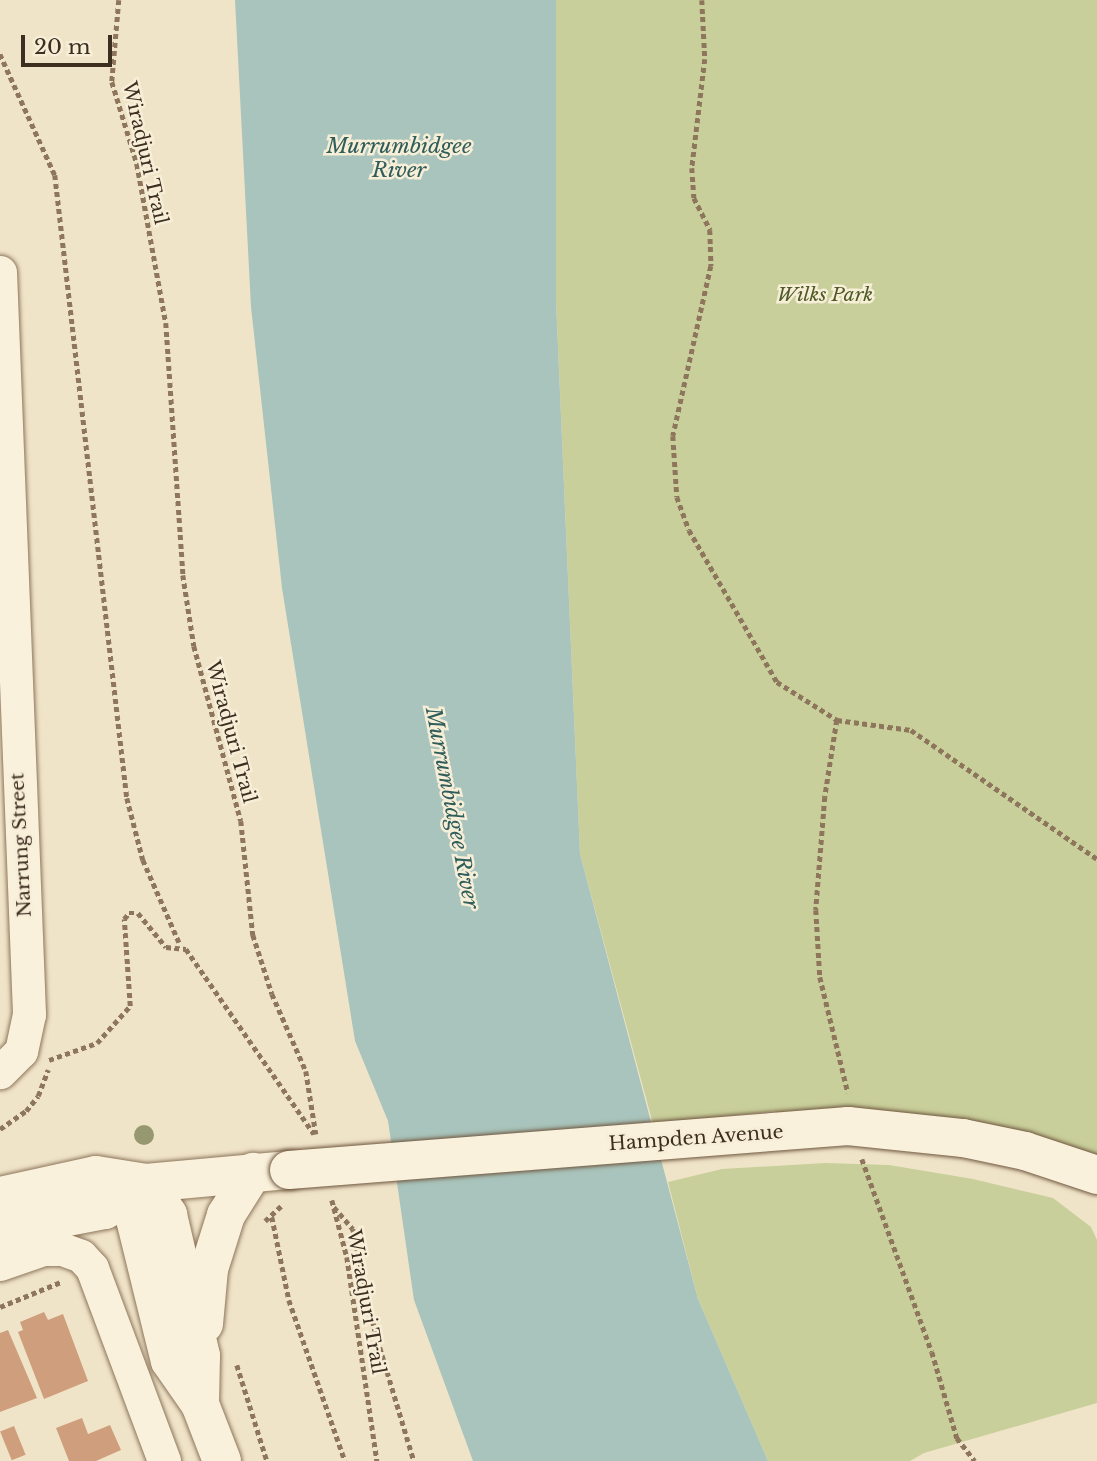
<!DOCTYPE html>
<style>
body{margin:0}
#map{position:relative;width:1097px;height:1461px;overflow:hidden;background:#f0e4c8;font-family:"Libre Baskerville",serif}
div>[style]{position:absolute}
.green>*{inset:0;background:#c9cf9b}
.water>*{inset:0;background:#a9c4bc}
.building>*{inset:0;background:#cf9f7d;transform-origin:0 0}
.path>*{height:4.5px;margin-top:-2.25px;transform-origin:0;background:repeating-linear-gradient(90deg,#8d765c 0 5px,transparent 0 8.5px)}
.roads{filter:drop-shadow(0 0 2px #8d765c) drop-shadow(0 0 2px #8d765c)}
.street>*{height:33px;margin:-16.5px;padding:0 16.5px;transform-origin:16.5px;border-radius:16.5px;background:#faf1dc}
.secondary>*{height:38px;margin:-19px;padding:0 19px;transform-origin:19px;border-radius:19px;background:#faf1dc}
.bridges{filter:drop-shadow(0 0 2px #6f573f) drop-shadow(0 0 2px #6f573f)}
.secondary-bridge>*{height:38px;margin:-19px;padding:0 19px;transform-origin:19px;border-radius:19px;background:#faf1dc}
.trees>*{width:20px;height:20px;margin:-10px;border-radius:50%;background:#96986f}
span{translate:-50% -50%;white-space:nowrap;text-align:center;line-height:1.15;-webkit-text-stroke:5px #f7eed8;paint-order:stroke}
.street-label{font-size:19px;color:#3d2e20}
.park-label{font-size:19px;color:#4d5a26;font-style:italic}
.water-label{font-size:21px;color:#2f5d5a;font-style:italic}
.scale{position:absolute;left:21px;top:35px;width:91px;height:32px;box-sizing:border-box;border:4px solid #3d2e20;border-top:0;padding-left:9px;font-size:21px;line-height:24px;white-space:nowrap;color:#3d2e20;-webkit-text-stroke:5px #f7eed8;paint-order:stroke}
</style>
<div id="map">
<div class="green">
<i style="clip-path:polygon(556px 0,1097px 0,1097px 1175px,787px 1130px,775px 1111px,653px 1124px,580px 854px,556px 301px)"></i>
<i style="clip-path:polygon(825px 1163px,889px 1165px,973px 1179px,1053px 1198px,1091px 1227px,1097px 1240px,1097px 1403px,924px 1453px,910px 1461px,768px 1461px,698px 1299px,668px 1182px,722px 1169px)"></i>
</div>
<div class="water">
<i style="clip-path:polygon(235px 0,556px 0,556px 301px,580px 854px,698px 1299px,768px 1461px,473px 1461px,414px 1300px,388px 1121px,355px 1041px,282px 588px,251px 307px)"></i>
</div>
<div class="building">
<i style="clip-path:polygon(44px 1312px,48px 1320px,63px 1314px,88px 1381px,44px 1399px,18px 1332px,23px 1330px,20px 1322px)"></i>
<i style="clip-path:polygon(8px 1330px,37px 1398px,0 1412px,0 1333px)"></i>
<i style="clip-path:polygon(82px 1418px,88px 1434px,110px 1425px,121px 1450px,96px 1461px,69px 1461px,56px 1428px)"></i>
<i style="left:14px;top:1426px;width:31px;height:15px;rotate:68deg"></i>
</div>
<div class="path">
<i style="left:119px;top:0;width:82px;rotate:94.9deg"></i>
<i style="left:112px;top:82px;width:86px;rotate:73deg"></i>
<i style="left:137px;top:164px;width:162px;rotate:79.7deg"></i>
<i style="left:166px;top:323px;width:253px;rotate:86.1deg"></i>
<i style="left:183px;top:575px;width:72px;rotate:81.2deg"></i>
<i style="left:194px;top:646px;width:181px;rotate:75deg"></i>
<i style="left:241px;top:821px;width:115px;rotate:84deg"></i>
<i style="left:253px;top:935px;width:62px;rotate:72.1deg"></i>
<i style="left:272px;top:994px;width:84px;rotate:66.2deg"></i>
<i style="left:306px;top:1071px;width:64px;rotate:81deg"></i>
<i style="left:702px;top:0;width:59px;rotate:87.1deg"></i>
<i style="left:705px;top:59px;width:110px;rotate:96.8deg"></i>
<i style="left:692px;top:168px;width:30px;rotate:86deg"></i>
<i style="left:694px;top:198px;width:36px;rotate:63deg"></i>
<i style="left:710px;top:230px;width:36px;rotate:88deg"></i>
<i style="left:711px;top:266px;width:174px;rotate:102.6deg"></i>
<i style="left:673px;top:436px;width:61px;rotate:86.2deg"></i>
<i style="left:677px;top:497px;width:35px;rotate:70deg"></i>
<i style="left:689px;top:530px;width:176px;rotate:59.9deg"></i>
<i style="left:777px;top:682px;width:71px;rotate:32.3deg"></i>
<i style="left:837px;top:720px;width:75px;rotate:7.7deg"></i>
<i style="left:911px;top:730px;width:226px;rotate:34.7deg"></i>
<i style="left:0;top:54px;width:133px;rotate:65.6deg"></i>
<i style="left:55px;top:175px;width:627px;rotate:83.41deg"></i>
<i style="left:127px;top:798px;width:64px;rotate:75.5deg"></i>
<i style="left:143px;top:860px;width:90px;rotate:66.3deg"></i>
<i style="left:837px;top:720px;width:78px;rotate:98.9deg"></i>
<i style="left:825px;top:797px;width:113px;rotate:94.6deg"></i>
<i style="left:816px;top:910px;width:67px;rotate:86.6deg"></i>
<i style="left:820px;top:977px;width:119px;rotate:76.4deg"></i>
<i style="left:49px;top:1060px;width:51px;rotate:-19.5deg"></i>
<i style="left:97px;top:1043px;width:50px;rotate:-48.3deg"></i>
<i style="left:130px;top:1006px;width:87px;rotate:-93.9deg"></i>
<i style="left:124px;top:919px;width:8px;rotate:-50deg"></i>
<i style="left:129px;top:913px;width:9px"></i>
<i style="left:138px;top:913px;width:44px;rotate:50.5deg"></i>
<i style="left:166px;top:947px;width:20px;rotate:6deg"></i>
<i style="left:186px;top:949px;width:225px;rotate:55.3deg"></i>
<i style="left:0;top:1129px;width:32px;rotate:-35deg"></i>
<i style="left:26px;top:1111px;width:19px;rotate:-51deg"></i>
<i style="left:38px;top:1096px;width:28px;rotate:-69deg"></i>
<i style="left:862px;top:1159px;width:205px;rotate:70.1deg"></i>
<i style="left:932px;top:1352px;width:90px;rotate:73.8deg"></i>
<i style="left:957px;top:1438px;width:29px;rotate:52deg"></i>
<i style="left:332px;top:1200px;width:59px;rotate:75.3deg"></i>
<i style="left:347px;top:1257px;width:206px;rotate:81.6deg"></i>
<i style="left:334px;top:1207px;width:29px;rotate:49deg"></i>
<i style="left:353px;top:1229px;width:104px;rotate:77.8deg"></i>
<i style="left:375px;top:1331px;width:136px;rotate:73.3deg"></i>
<i style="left:272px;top:1217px;width:85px;rotate:78.4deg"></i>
<i style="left:289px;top:1300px;width:170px;rotate:70.8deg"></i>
<i style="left:265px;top:1221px;width:22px;rotate:-43deg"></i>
<i style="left:0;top:1307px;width:66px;rotate:-22.3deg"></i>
<i style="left:237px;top:1365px;width:101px;rotate:72.6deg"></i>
</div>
<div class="roads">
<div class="street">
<i style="left:0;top:272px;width:743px;rotate:87.76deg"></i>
<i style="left:29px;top:1014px;width:38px;rotate:102deg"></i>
<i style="left:21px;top:1051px;width:30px;rotate:135deg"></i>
<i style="left:0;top:1264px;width:46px;rotate:-19.2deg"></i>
<i style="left:43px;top:1249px;width:19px"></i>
<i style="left:62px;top:1249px;width:20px;rotate:20deg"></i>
<i style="left:81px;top:1256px;width:16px;rotate:47deg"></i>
<i style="left:92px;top:1268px;width:206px;rotate:69.5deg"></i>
</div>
<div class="secondary">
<i style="left:146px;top:1183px;width:38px;rotate:107deg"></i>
<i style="left:135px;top:1219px;width:146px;rotate:76.2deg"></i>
<i style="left:170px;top:1361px;width:52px;rotate:55.1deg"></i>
<i style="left:200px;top:1404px;width:61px;rotate:68.9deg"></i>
<i style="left:146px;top:1183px;width:39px;rotate:55deg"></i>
<i style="left:168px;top:1215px;width:145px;rotate:76.8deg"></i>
<i style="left:201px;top:1356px;width:48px;rotate:91.2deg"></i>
<i style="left:0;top:1196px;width:98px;rotate:-12.3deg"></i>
<i style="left:96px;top:1175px;width:51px;rotate:9.1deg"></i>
<i style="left:146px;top:1183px;width:144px;rotate:-5.2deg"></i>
<i style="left:0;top:1230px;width:107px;rotate:-10.8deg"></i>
<i style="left:105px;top:1210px;width:49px;rotate:-33.4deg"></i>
<i style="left:204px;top:1324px;width:55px;rotate:-84.8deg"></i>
<i style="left:209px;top:1269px;width:57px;rotate:-72.5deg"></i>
<i style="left:226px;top:1215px;width:51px;rotate:-57.9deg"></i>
</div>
</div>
<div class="bridges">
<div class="secondary-bridge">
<i style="left:289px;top:1170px;width:561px;rotate:-4.5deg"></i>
<i style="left:848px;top:1126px;width:116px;rotate:6deg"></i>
<i style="left:963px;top:1138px;width:63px;rotate:11.8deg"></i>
<i style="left:1025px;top:1151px;width:76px;rotate:18.4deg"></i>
</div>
</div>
<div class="trees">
<i style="left:144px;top:1135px"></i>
</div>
<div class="street-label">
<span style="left:145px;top:153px;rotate:77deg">Wiradjuri Trail</span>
<span style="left:231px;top:732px;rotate:75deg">Wiradjuri Trail</span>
<span style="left:21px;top:845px;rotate:-93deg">Narrung Street</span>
<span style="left:696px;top:1138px;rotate:-4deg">Hampden Avenue</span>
<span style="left:366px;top:1302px;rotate:80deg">Wiradjuri Trail</span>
</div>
<div class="park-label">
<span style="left:825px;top:295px">Wilks Park</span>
</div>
<div class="water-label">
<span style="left:399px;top:158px">Murrumbidgee<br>River</span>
<span style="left:452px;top:808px;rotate:79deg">Murrumbidgee River</span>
</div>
<div class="scale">20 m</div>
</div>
